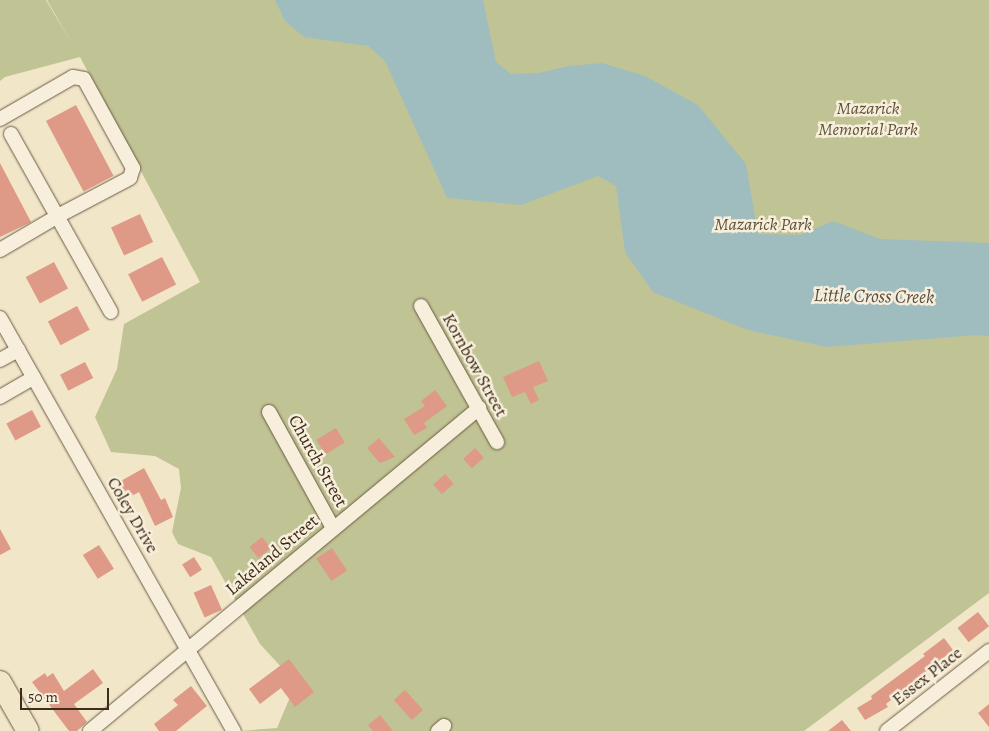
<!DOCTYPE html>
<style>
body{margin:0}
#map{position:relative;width:989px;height:731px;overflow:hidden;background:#f2e6c9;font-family:Alegreya,serif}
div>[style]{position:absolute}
.green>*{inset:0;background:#c0c393}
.water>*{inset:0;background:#9fbdbf}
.building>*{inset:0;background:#de9a86;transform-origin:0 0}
.roads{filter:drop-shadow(0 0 1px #6c5a46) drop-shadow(0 0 1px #6c5a46)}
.minor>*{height:14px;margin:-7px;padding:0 7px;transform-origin:7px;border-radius:7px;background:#f7efdc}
.primary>*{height:22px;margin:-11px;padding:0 11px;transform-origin:11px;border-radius:11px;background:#f2e6c9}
span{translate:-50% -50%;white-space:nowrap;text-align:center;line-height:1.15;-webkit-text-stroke:5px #f7efdc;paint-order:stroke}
.park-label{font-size:18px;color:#5f5239;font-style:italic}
.street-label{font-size:18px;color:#3f2c1b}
.water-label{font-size:19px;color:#575044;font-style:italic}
.scale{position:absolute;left:20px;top:688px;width:89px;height:22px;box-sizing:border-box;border:2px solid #3f2c1b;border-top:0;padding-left:6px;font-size:15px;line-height:18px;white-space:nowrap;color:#3f2c1b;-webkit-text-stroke:4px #f7efdc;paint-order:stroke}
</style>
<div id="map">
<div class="green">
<i style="clip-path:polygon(0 0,46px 0,72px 44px,47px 0,989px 0,989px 593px,804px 731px,240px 731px,277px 728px,296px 683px,260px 644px,211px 557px,178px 544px,172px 532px,181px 488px,179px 469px,155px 456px,111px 452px,95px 417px,117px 369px,124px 324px,200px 282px,80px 57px,5px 77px,0 81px)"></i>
</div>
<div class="water">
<i style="clip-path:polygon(275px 0,483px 0,496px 62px,511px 74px,538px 73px,569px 66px,602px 63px,645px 76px,698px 105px,746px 164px,758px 234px,800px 235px,833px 221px,880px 239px,989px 243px,989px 336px,976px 335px,827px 347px,748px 330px,653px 292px,625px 252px,616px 186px,598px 176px,521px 205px,447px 198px,385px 61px,368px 46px,304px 37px,285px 21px)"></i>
</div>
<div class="building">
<i style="left:76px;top:105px;width:80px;height:34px;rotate:62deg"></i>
<i style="clip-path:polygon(0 163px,31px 222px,0 237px)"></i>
<i style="left:140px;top:214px;width:31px;height:32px;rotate:65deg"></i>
<i style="left:162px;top:257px;width:31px;height:38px;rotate:63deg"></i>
<i style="left:54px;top:262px;width:30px;height:32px;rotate:62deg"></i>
<i style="left:77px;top:306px;width:27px;height:33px;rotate:62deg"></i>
<i style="clip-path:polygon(539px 361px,548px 381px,533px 387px,539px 400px,531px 404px,525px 392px,512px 397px,503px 377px)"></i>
<i style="left:85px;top:362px;width:18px;height:28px;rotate:63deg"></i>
<i style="clip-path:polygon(435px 390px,447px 406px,424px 423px,427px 428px,414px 435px,404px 419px,425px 406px,421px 401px)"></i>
<i style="left:32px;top:410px;width:19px;height:29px;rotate:62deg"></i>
<i style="left:336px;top:428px;width:17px;height:23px;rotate:59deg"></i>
<i style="clip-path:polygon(379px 438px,395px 457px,380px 463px,367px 448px)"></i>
<i style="left:475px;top:448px;width:13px;height:16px;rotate:48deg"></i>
<i style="clip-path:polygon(144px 468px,161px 500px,165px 498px,173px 517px,155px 526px,139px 492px,128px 498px,119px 482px)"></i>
<i style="left:445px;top:474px;width:13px;height:16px;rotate:48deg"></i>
<i style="clip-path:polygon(0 529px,11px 549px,0 555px)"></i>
<i style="left:262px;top:537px;width:14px;height:16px;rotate:51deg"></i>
<i style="left:99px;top:545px;width:28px;height:19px;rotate:58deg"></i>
<i style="left:332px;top:548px;width:27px;height:19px;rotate:56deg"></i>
<i style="left:194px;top:557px;width:15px;height:14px;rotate:58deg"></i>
<i style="left:211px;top:585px;width:27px;height:19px;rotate:66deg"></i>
<i style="left:978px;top:612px;width:18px;height:26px;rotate:52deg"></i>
<i style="clip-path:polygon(944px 638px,953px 650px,886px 704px,888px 707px,865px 720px,857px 708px,872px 699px,871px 696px,925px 656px,923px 654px)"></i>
<i style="clip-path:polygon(289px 659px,314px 692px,295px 707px,281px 688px,260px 704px,249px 689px)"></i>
<i style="clip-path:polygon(93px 669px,103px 683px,74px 704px,87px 722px,77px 731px,69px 731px,32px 682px,45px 673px,47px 677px,53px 673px,64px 691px)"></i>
<i style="clip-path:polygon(191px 686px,207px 706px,176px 731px,159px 731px,154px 724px,178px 705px,173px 700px)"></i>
<i style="left:405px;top:690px;width:27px;height:15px;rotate:48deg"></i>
<i style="clip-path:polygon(989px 704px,989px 727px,978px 713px)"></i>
<i style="clip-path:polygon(380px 715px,393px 731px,373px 731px,368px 725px)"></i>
<i style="clip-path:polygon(842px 720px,851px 731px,828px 731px)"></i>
</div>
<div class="roads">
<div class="minor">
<i style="left:0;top:119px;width:84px;rotate:-29.9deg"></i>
<i style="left:73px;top:77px;width:11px;rotate:10deg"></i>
<i style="left:84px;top:79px;width:102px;rotate:61.2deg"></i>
<i style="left:133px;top:168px;width:10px;rotate:107deg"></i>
<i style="left:130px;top:178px;width:81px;rotate:152.2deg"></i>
<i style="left:58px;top:216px;width:67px;rotate:149.6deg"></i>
<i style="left:11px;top:134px;width:204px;rotate:60.7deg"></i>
<i style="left:421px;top:306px;width:156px;rotate:60.8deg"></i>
<i style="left:0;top:318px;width:475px;rotate:60.5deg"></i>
<i style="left:0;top:360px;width:21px;rotate:-29deg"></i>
<i style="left:0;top:397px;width:39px;rotate:-30deg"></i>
<i style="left:269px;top:412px;width:132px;rotate:61.1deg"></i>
<i style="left:90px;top:731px;width:506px;rotate:-39.7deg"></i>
<i style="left:438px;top:731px;width:8px;rotate:-40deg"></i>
<i style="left:887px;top:731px;width:130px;rotate:-38.1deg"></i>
</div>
<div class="primary">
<i style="left:0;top:682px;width:56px;rotate:60.3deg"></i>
</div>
</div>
<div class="park-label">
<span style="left:868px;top:119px">Mazarick<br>Memorial Park</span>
<span style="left:763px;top:224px">Mazarick Park</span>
</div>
<div class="street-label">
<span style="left:475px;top:365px;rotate:61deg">Kornbow Street</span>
<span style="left:318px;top:461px;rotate:61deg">Church Street</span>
<span style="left:133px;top:515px;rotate:60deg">Coley Drive</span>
<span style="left:272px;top:555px;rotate:-40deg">Lakeland Street</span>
<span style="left:927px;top:676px;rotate:-38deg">Essex Place</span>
</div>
<div class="water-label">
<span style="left:874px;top:297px;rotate:1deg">Little Cross Creek</span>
</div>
<div class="scale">50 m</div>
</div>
